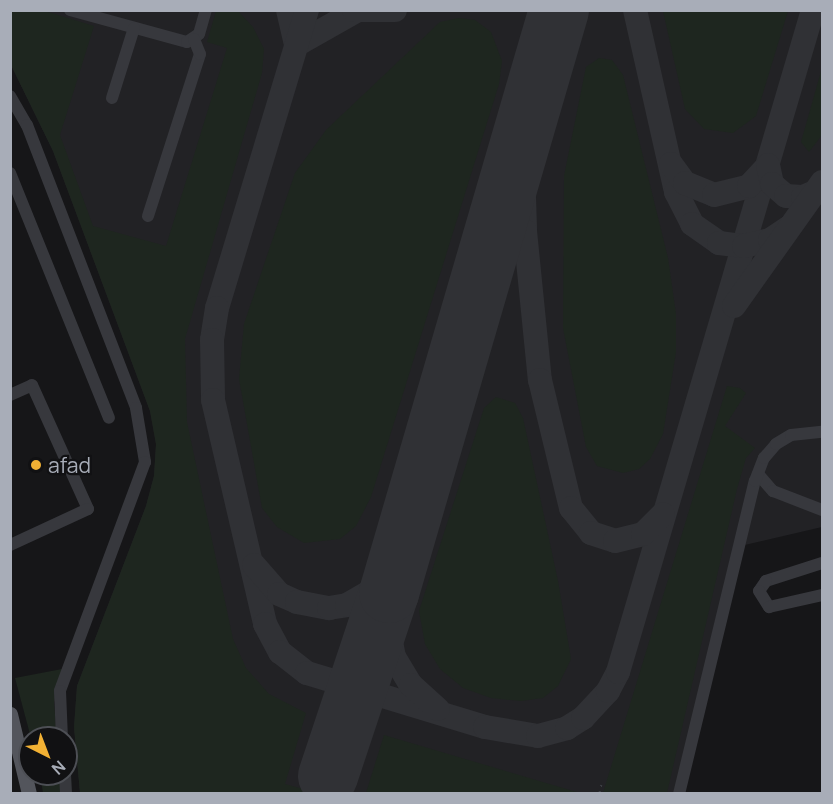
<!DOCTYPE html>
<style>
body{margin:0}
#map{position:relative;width:833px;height:804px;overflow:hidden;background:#161618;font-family:Manrope,sans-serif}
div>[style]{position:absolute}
.built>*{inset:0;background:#222225}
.green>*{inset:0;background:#1e261f}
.taxiway>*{height:24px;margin:-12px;padding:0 12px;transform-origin:12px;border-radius:12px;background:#303135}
.runway>*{height:60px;margin:-30px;padding:0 30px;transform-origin:30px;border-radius:30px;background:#303135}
.path>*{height:1.5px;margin-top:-0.75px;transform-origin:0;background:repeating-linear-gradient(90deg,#3d3f44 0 3px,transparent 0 7.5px)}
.minor>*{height:12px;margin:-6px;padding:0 6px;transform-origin:6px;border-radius:6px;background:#37383d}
.major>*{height:15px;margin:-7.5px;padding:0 7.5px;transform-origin:7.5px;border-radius:7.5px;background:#53555c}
.dots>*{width:16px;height:16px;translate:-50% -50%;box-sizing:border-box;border:3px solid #111113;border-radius:50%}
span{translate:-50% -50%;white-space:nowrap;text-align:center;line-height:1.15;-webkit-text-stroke:4.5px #111113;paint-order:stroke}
.poi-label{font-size:21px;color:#a8adb8}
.left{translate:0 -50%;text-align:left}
.frame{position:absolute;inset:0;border:12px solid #a8adb8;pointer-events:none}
.north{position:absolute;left:18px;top:726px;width:60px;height:60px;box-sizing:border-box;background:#111113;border:2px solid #4d4f55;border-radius:50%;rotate:138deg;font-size:16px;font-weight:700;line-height:24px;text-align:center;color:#a8adb8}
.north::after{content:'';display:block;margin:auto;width:21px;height:27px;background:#f2b134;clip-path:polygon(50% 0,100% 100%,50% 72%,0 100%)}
</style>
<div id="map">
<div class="built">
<i style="clip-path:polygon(10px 11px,822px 11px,822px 527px,736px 547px,680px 793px,80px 793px,74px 727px,77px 686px,146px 506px,154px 476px,156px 444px,150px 411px,53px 151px,11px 65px)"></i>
</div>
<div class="green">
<i style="clip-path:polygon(10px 11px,45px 11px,94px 26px,60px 135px,93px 226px,166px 246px,227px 48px,207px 42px,216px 11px,238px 11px,253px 27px,264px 49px,262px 73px,185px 339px,187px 422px,233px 639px,246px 668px,269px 694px,306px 713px,285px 784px,318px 793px,80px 793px,74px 727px,77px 686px,146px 506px,154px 476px,156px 444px,150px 411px,53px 151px,11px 65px)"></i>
<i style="clip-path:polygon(663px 11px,788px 11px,756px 116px,733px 133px,704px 129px,685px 109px)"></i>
<i style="clip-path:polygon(459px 18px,475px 20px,491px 32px,502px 61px,499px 84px,371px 497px,356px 526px,340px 539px,304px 543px,277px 527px,262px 508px,239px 379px,244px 324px,295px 173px,326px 130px,440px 22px)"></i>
<i style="clip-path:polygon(599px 58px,612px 60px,623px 75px,668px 258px,676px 314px,676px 352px,663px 434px,650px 459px,639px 469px,623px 473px,597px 466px,586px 447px,563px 328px,564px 176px,586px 67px)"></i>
<i style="clip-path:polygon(822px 68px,822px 135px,809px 152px,801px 142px)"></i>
<i style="clip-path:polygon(727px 386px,740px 388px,746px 393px,725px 426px,755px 448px,746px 458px,737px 489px,667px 793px,603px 793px)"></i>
<i style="clip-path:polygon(496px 397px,515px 403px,523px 418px,558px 581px,571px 659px,558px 686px,543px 698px,521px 701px,491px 698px,463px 688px,440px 669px,425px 644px,419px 611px,484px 408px)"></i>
<i style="clip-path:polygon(62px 669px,54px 703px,57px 738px,31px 738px,15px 678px)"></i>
<i style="clip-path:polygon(384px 735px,580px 793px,366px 793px)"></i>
<i style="clip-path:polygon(40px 774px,60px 774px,62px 793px,43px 793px)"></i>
</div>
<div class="taxiway">
<i style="left:288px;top:10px;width:36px;rotate:77deg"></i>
<i style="left:296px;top:45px;width:71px;rotate:-29.4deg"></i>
<i style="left:307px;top:10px;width:311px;rotate:106.8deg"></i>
<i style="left:217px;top:308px;width:32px;rotate:99deg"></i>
<i style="left:212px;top:340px;width:60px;rotate:89deg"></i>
<i style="left:213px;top:400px;width:230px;rotate:76.9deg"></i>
<i style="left:265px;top:624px;width:32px;rotate:62deg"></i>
<i style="left:280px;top:652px;width:34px;rotate:38deg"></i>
<i style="left:307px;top:673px;width:186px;rotate:16.9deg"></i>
<i style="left:485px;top:727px;width:54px;rotate:9.6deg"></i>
<i style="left:538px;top:736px;width:30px;rotate:-15deg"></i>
<i style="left:567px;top:728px;width:19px;rotate:-32deg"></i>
<i style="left:583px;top:718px;width:37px;rotate:-47deg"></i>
<i style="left:608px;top:691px;width:21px;rotate:-62deg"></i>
<i style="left:618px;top:672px;width:690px;rotate:-73.59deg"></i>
<i style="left:354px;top:10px;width:41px"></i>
<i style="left:635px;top:10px;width:187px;rotate:77.3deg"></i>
<i style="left:676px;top:192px;width:36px;rotate:63deg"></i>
<i style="left:692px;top:224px;width:33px;rotate:35deg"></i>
<i style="left:719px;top:243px;width:25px;rotate:7deg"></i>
<i style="left:744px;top:246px;width:27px;rotate:-13deg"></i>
<i style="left:770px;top:240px;width:23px;rotate:-34deg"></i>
<i style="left:522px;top:133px;width:98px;rotate:88.2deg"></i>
<i style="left:525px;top:231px;width:150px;rotate:84.3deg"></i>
<i style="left:540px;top:380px;width:132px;rotate:76.4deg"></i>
<i style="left:571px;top:508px;width:32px;rotate:51deg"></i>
<i style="left:591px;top:533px;width:25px;rotate:18deg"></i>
<i style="left:615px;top:541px;width:29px;rotate:-14deg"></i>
<i style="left:643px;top:534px;width:28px;rotate:-45deg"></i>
<i style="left:671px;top:164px;width:24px;rotate:54deg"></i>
<i style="left:685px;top:183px;width:31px;rotate:22deg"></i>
<i style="left:714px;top:195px;width:36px;rotate:-14deg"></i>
<i style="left:749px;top:186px;width:26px;rotate:-47deg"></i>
<i style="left:768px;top:165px;width:19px;rotate:78deg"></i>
<i style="left:772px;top:184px;width:18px;rotate:41deg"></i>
<i style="left:786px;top:196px;width:17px;rotate:3deg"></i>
<i style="left:803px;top:197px;width:13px;rotate:-23deg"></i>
<i style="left:734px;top:306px;width:152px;rotate:-54.6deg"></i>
<i style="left:254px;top:565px;width:38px;rotate:49deg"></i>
<i style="left:279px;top:594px;width:20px;rotate:24deg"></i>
<i style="left:297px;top:602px;width:33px;rotate:11deg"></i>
<i style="left:329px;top:608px;width:18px;rotate:-9deg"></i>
<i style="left:347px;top:605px;width:36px;rotate:-30deg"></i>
<i style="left:378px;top:587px;width:45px;rotate:-57.7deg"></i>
<i style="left:396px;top:568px;width:50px;rotate:101.5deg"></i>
<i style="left:386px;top:617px;width:41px;rotate:78.7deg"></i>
<i style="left:394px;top:657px;width:33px;rotate:59deg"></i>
<i style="left:411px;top:685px;width:36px;rotate:42deg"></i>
</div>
<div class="runway">
<i style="left:328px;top:776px;width:193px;rotate:-71.6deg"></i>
<i style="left:389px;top:593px;width:607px;rotate:-73.74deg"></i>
</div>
<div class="path">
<i style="left:599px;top:794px;width:9px;rotate:-77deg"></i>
</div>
<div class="minor">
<i style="left:70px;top:10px;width:121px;rotate:15.3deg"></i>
<i style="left:187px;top:42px;width:14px;rotate:-34deg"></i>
<i style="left:199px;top:34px;width:25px;rotate:-74deg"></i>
<i style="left:10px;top:96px;width:34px;rotate:60deg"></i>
<i style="left:27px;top:125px;width:303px;rotate:68.9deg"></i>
<i style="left:136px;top:408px;width:55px;rotate:80.5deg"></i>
<i style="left:145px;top:462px;width:244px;rotate:110.4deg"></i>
<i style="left:60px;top:691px;width:47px;rotate:87.6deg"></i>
<i style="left:112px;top:98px;width:73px;rotate:-72.6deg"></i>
<i style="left:10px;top:173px;width:264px;rotate:68deg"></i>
<i style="left:148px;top:216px;width:170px;rotate:-72.2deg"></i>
<i style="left:200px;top:54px;width:16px;rotate:-112deg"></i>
<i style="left:10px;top:395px;width:24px;rotate:-24deg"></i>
<i style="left:32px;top:385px;width:136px;rotate:65.7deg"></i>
<i style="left:88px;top:509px;width:86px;rotate:155.2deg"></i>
<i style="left:758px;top:474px;width:23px;rotate:49deg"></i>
<i style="left:773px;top:491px;width:53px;rotate:21.2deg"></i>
<i style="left:822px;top:563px;width:59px;rotate:162.2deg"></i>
<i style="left:766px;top:581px;width:12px;rotate:125deg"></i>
<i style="left:759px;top:591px;width:19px;rotate:58deg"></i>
<i style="left:769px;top:607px;width:54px;rotate:-12.8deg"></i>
<i style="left:65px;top:774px;width:20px;rotate:87deg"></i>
<i style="left:679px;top:794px;width:322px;rotate:-76.4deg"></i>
<i style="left:755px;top:481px;width:25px;rotate:-69deg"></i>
<i style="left:764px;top:458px;width:18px;rotate:-49deg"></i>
<i style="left:776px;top:444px;width:17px;rotate:-31deg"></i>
<i style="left:791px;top:435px;width:31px;rotate:-6deg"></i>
</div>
<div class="major">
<i style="left:10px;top:714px;width:82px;rotate:76.6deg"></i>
</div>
<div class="dots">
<i style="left:36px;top:465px;background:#f2b134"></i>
</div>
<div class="poi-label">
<span class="left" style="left:48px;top:465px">afad</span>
</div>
<div class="frame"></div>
<div class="north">N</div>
</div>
